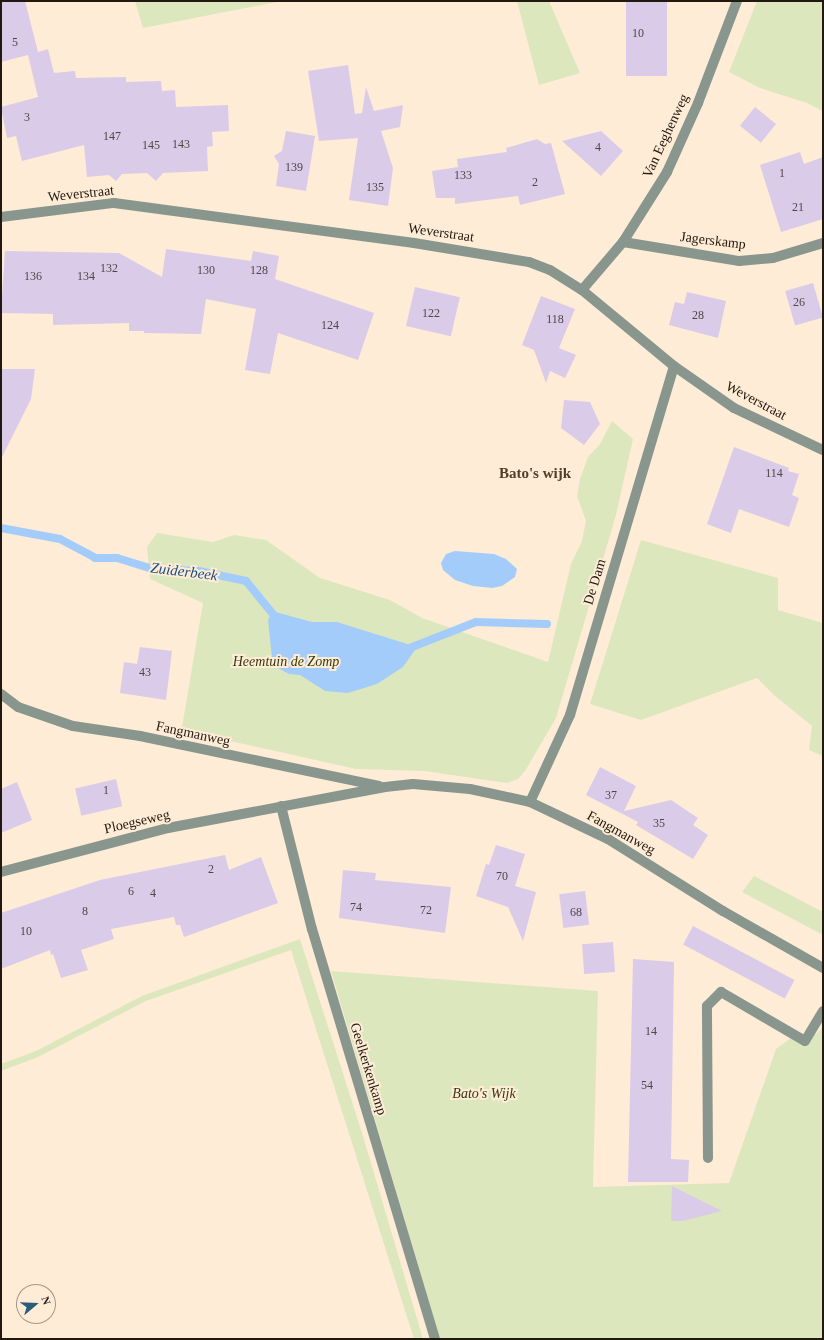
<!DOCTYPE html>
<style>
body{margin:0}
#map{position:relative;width:824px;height:1340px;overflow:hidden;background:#feecd6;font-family:Georgia,serif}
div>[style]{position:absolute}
.green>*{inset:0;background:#dde7be}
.water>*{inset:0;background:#a4ccfb}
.stream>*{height:8px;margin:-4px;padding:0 4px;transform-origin:4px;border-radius:4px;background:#a4ccfb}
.building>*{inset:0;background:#dacbe9;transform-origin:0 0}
.lane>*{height:10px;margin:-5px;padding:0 5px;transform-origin:5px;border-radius:5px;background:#89968e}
.street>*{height:10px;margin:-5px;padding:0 5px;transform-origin:5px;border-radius:5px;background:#89968e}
span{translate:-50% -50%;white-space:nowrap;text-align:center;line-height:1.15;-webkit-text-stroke:4px #feecd6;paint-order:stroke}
.number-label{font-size:12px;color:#4f4646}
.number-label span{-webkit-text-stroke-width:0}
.street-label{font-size:14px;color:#21190f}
.park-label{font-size:14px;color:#333a0e;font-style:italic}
.neighbourhood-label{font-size:15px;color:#503e27;font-weight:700}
.water-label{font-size:15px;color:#184d85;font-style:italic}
.frame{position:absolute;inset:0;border:2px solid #21190f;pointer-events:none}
.north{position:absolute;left:16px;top:1284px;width:40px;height:40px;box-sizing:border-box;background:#feecd6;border:1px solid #a69886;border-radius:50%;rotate:71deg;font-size:11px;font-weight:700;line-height:16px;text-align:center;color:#21190f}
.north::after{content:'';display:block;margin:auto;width:14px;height:18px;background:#295d79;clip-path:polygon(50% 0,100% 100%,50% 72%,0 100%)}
</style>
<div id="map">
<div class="green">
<i style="clip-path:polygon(135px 1px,282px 1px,143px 28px)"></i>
<i style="clip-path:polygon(517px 1px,549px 1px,580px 73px,539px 85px)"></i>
<i style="clip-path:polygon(757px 1px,823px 1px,823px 111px,807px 103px,760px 88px,729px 72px)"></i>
<i style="clip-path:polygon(612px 421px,633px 439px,616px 515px,556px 718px,525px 771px,518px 779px,507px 783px,424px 771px,356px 769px,208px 736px,182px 727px,203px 603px,150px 579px,147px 547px,157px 533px,213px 542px,234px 535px,266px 540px,320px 578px,390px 600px,422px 618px,548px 662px,571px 564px,582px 541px,586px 521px,577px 496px,580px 479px,588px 457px,600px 444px)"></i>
<i style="clip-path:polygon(641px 540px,778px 578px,778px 610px,823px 623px,823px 756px,809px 750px,812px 726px,774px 695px,757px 678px,641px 720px,590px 704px)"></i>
<i style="clip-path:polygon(754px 876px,823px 912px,823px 935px,742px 892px)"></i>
<i style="clip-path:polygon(300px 939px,363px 1136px,423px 1339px,414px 1339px,291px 950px,146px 1001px,38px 1057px,1px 1071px,1px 1064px,36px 1051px,142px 996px)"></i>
<i style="clip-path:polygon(331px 971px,598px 991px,593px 1187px,729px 1183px,776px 1049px,795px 1035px,816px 1034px,823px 1027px,823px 1339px,440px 1339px)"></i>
</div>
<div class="water">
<i style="clip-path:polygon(455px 551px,494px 554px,506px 559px,517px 569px,515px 577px,502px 586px,492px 588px,473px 586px,455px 580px,443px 570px,441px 563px,446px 554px)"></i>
<i style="clip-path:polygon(272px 611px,312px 622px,337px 622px,417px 647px,403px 667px,377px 684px,348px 693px,325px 691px,300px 675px,289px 674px,278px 668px,272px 658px,268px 620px)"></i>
</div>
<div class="stream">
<i style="left:1px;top:528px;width:60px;rotate:10.6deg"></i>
<i style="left:60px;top:539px;width:40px;rotate:28deg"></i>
<i style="left:95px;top:558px;width:22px"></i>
<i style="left:117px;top:558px;width:37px;rotate:17deg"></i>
<i style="left:152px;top:569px;width:47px;rotate:2.4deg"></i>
<i style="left:199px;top:571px;width:48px;rotate:12deg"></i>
<i style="left:246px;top:581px;width:49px;rotate:50.8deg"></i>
<i style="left:407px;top:649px;width:74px;rotate:-21.4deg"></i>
<i style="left:476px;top:622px;width:71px;rotate:1.6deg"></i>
</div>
<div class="building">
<i style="clip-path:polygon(1px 1px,25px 1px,38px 52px,48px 49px,54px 73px,75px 71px,76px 78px,126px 77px,126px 82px,161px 81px,162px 91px,175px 90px,176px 107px,228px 105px,229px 131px,212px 132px,213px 146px,207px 147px,208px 171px,163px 173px,156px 181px,147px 173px,122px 174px,116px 181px,109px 175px,87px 177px,84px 145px,22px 161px,16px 136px,7px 138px,1px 107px,38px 97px,28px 55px,1px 62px)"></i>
<i style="left:626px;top:1px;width:41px;height:75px"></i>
<i style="clip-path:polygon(348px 65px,355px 114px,362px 113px,366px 87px,374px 111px,403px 105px,400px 127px,381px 131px,393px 168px,388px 206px,349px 200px,358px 138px,319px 141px,308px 71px)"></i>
<i style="left:755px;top:107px;width:27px;height:24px;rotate:39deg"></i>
<i style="clip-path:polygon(286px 131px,315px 136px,306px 191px,276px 186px,279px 164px,274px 156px,282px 151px)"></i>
<i style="clip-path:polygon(601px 131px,623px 151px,601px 176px,562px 141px)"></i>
<i style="clip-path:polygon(537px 139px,545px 144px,551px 143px,565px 194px,520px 205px,518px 196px,455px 204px,455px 198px,436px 198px,432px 171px,458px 167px,457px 159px,507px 152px,506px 148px)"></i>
<i style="clip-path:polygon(800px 152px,804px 164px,823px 157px,823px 219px,781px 232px,760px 165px)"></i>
<i style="clip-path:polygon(166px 249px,251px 261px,253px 251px,279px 256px,275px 279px,374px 313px,358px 360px,278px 333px,270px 374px,245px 370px,256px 309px,206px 299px,201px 334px,144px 333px,144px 331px,129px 331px,129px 323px,53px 325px,53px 314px,1px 313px,5px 251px,119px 253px,162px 277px)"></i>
<i style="left:813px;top:283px;width:36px;height:29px;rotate:74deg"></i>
<i style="left:415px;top:287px;width:46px;height:40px;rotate:13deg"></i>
<i style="clip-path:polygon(687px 292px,726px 301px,718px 338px,669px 325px,675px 302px,684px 304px)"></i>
<i style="clip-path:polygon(541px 296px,575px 309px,559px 348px,576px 355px,565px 378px,550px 371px,546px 383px,534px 350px,522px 345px)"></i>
<i style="clip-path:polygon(1px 369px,35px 369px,31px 399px,1px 459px)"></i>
<i style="clip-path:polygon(564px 400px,590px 402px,600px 424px,584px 445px,561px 428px)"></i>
<i style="clip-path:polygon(734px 447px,789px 468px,788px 471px,799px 474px,792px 495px,799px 498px,789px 527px,739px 509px,731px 533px,707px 524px)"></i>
<i style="clip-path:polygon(140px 647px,172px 651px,166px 700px,120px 693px,124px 662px,137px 664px)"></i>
<i style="clip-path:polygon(600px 767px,636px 786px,624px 811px,671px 800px,698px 818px,693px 825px,708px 835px,693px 859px,636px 825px,638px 822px,586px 795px)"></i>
<i style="left:116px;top:779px;width:28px;height:42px;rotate:77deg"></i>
<i style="clip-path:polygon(17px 782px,32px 820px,1px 833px,1px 789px)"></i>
<i style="clip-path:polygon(496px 845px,525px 854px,515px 886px,536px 892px,523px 941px,508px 907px,476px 896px,486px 864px,489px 865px)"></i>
<i style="clip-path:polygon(225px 855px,229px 870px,261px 857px,278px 903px,184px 937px,180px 925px,176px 925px,174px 917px,111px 929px,114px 939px,81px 950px,88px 970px,61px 978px,53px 954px,51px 955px,50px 950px,1px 969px,1px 913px,100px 880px)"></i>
<i style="clip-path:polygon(343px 870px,376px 873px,375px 880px,451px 887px,445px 933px,339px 918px)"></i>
<i style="left:585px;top:891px;width:34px;height:26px;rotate:83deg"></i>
<i style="left:693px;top:926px;width:115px;height:21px;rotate:28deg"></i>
<i style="left:613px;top:942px;width:30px;height:31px;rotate:86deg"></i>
<i style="clip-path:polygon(633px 959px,674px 962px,671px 1159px,689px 1160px,688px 1182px,628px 1182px)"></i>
<i style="clip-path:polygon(672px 1186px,722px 1211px,683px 1221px,671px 1221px)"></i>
</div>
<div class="lane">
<i style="left:708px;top:1158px;width:152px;rotate:-90.4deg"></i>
<i style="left:707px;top:1006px;width:20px;rotate:-45deg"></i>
<i style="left:721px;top:992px;width:97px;rotate:30.3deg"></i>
<i style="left:805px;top:1041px;width:35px;rotate:-59deg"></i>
</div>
<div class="street">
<i style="left:1px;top:217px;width:114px;rotate:-7.1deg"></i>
<i style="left:114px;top:203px;width:303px;rotate:7.6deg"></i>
<i style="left:414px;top:243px;width:117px;rotate:9.4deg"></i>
<i style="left:529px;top:262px;width:22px;rotate:21deg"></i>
<i style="left:550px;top:270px;width:38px;rotate:32deg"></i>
<i style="left:582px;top:290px;width:119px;rotate:39.6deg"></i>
<i style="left:674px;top:366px;width:73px;rotate:35deg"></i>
<i style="left:734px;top:408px;width:98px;rotate:25.3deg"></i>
<i style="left:623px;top:242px;width:118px;rotate:9.3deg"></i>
<i style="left:739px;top:261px;width:34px;rotate:-5deg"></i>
<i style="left:773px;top:258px;width:52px;rotate:-16.7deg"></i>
<i style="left:582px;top:290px;width:63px;rotate:-49.5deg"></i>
<i style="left:623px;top:242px;width:83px;rotate:-57.8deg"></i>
<i style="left:667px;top:172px;width:76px;rotate:-65.8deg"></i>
<i style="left:698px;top:103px;width:109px;rotate:-69.1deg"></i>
<i style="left:1px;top:694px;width:21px;rotate:37deg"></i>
<i style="left:18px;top:707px;width:58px;rotate:19.1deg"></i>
<i style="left:73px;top:726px;width:68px;rotate:8.5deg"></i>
<i style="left:140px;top:736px;width:244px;rotate:11.8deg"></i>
<i style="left:530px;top:802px;width:96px;rotate:-65.3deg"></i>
<i style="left:570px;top:715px;width:364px;rotate:-73.4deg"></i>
<i style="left:281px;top:806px;width:127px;rotate:75.9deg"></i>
<i style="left:312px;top:929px;width:428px;rotate:73.3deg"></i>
<i style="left:1px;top:872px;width:173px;rotate:-14.8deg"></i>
<i style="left:168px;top:828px;width:221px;rotate:-10.7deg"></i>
<i style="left:385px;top:787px;width:28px;rotate:-6deg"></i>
<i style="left:413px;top:784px;width:57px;rotate:5deg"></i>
<i style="left:470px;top:789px;width:61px;rotate:12.2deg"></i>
<i style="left:530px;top:802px;width:86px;rotate:25.4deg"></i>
<i style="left:608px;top:839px;width:136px;rotate:32.1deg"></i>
<i style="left:723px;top:911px;width:115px;rotate:29.7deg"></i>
</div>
<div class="number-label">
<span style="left:638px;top:34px">10</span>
<span style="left:15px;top:43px">5</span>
<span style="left:27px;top:118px">3</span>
<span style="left:112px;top:137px">147</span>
<span style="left:181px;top:145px">143</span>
<span style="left:151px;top:146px">145</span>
<span style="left:598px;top:148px">4</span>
<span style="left:294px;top:168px">139</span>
<span style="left:782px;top:174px">1</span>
<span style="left:463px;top:176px">133</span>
<span style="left:535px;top:183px">2</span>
<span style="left:375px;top:188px">135</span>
<span style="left:798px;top:208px">21</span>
<span style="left:109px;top:269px">132</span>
<span style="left:206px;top:271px">130</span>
<span style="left:259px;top:271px">128</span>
<span style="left:33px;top:277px">136</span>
<span style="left:86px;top:277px">134</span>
<span style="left:799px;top:303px">26</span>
<span style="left:431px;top:314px">122</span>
<span style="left:698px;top:316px">28</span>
<span style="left:555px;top:320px">118</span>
<span style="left:330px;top:326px">124</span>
<span style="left:774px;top:474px">114</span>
<span style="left:145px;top:673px">43</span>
<span style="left:106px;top:791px">1</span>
<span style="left:611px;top:796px">37</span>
<span style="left:659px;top:824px">35</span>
<span style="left:211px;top:870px">2</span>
<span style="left:502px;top:877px">70</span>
<span style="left:131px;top:892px">6</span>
<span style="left:153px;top:894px">4</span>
<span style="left:356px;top:908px">74</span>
<span style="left:426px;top:911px">72</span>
<span style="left:85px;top:912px">8</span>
<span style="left:576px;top:913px">68</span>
<span style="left:26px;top:932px">10</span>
<span style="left:651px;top:1032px">14</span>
<span style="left:647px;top:1086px">54</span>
</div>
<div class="street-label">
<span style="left:666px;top:136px;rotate:-65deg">Van Eeghenweg</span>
<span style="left:81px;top:194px;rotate:-6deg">Weverstraat</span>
<span style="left:441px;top:233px;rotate:8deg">Weverstraat</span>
<span style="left:713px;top:241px;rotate:7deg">Jagerskamp</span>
<span style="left:756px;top:401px;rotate:28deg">Weverstraat</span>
<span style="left:595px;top:582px;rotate:-73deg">De Dam</span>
<span style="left:193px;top:734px;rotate:12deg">Fangmanweg</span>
<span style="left:137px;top:822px;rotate:-13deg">Ploegseweg</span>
<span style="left:621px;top:833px;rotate:29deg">Fangmanweg</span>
<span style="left:368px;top:1069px;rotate:73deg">Geelkerkenkamp</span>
</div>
<div class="park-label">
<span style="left:286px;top:662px">Heemtuin de Zomp</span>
<span style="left:484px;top:1094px">Bato's Wijk</span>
</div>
<div class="neighbourhood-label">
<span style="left:535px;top:474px">Bato's wijk</span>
</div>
<div class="water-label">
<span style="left:184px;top:572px;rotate:7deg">Zuiderbeek</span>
</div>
<div class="frame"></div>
<div class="north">N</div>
</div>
